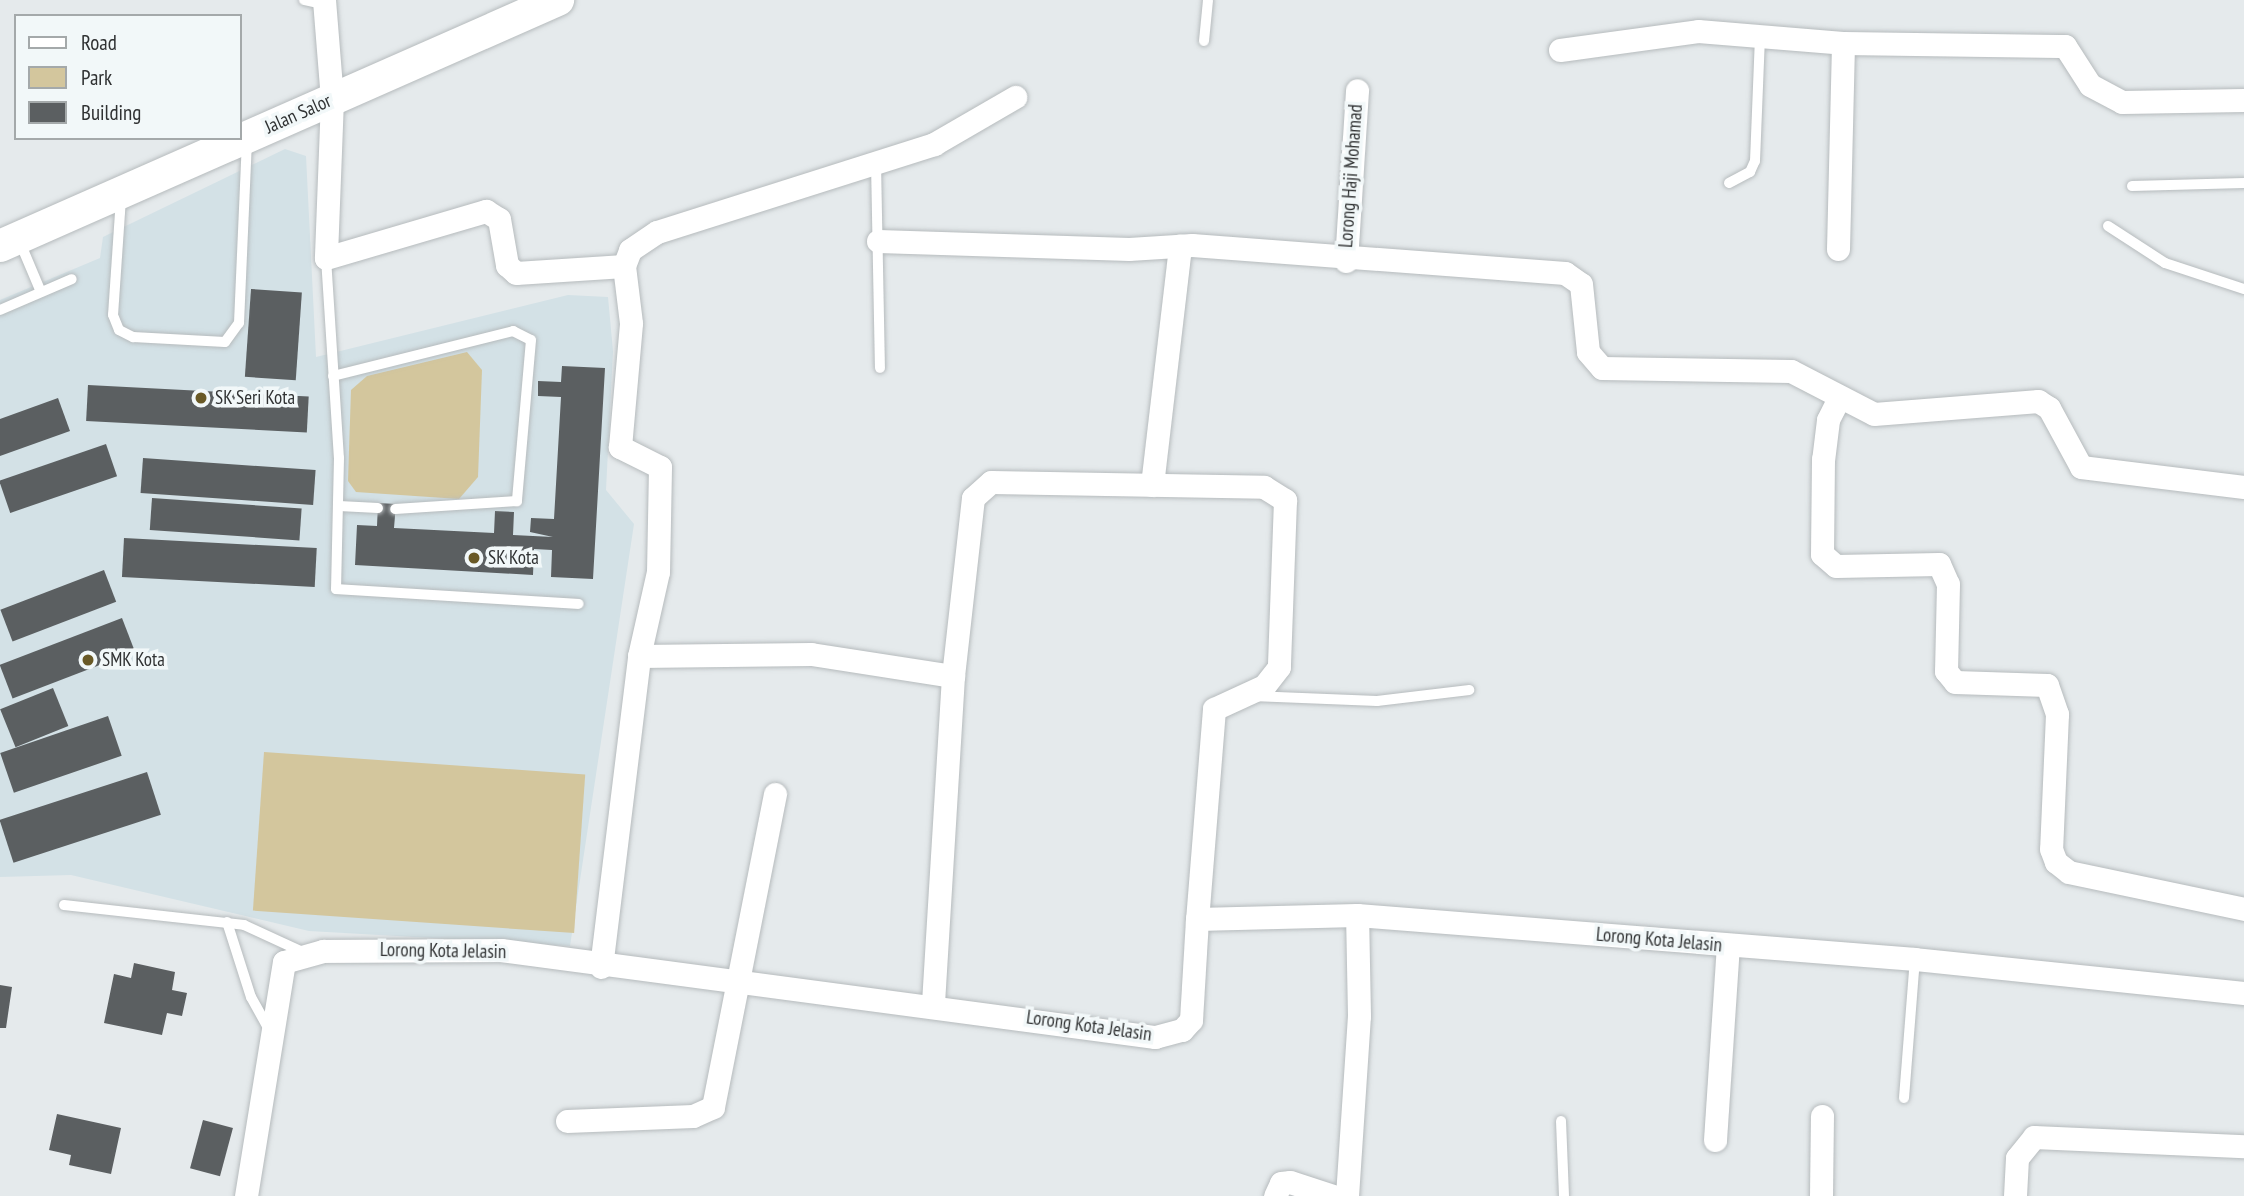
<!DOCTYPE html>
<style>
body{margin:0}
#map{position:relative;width:2244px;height:1196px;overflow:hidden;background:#e5eaec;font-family:"PT Sans Narrow",sans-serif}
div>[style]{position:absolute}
.built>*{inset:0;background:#d3e1e6}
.green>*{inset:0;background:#d3c69d;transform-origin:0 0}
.building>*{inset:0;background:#5b5f61;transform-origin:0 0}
.roads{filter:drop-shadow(0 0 2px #b6bbbd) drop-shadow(0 0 2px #b6bbbd)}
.lane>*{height:10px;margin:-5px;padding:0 5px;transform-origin:5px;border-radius:5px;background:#fff}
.street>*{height:23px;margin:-11.5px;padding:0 11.5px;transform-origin:11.5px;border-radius:11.5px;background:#fff}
.secondary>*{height:32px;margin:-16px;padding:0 16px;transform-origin:16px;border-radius:16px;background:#fff}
.dots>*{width:19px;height:19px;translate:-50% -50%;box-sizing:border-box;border:4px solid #f2f8f9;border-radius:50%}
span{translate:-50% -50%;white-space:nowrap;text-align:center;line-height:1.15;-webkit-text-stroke:7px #f2f8f9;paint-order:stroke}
.street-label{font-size:19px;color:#303233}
.poi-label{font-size:19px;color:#303233}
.left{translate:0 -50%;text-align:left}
.legend{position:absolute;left:14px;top:14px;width:228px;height:126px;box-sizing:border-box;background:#f2f8f9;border:2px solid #a4a9aa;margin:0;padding:9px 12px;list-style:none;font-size:21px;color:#303233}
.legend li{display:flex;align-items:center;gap:14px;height:35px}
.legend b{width:35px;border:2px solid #a4a9aa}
</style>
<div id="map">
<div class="built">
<i style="clip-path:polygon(285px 149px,306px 156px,316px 357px,568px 295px,608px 297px,613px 351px,606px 490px,634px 524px,570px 946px,309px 931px,71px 875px,0 877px,0 300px,100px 258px,103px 237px)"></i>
</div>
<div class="green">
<i style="clip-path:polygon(467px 352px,482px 370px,478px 477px,459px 499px,356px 492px,348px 481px,351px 390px,367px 376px)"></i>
<i style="left:264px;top:752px;width:322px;height:159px;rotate:4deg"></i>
</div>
<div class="building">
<i style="left:251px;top:289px;width:51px;height:88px;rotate:4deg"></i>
<i style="clip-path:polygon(562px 366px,605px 368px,593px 579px,551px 577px,552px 550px,534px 549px,533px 575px,355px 565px,357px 525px,377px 526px,378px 503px,396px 504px,394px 528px,494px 533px,495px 511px,514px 512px,513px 535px,553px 537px,530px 532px,531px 518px,554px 519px,561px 397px,538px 396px,538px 381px,561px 382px)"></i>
<i style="left:88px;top:385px;width:221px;height:36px;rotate:3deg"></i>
<i style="clip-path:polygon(58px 398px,70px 431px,0 456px,0 419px)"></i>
<i style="left:106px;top:444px;width:34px;height:113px;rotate:71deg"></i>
<i style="left:143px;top:458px;width:173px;height:35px;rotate:4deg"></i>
<i style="left:152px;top:498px;width:150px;height:32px;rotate:4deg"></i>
<i style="left:124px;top:538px;width:193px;height:39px;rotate:3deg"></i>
<i style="left:104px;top:570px;width:34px;height:111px;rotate:69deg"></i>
<i style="left:122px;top:618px;width:36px;height:131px;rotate:69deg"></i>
<i style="left:53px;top:688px;width:41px;height:57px;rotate:68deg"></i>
<i style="left:108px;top:716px;width:42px;height:114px;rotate:71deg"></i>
<i style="left:147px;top:772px;width:45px;height:155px;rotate:72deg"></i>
<i style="clip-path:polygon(134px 963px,175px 972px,172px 990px,187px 993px,182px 1016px,167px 1013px,162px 1035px,104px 1023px,114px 974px,131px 978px)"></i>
<i style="clip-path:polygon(0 985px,12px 987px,6px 1028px,0 1028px)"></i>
<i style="clip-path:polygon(57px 1114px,121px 1128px,111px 1174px,69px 1165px,71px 1155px,49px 1150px)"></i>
<i style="left:203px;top:1120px;width:31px;height:50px;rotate:15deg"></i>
</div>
<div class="roads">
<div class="lane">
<i style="left:304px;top:0;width:19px;rotate:12deg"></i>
<i style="left:1204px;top:41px;width:41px;rotate:-84.4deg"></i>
<i style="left:876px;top:163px;width:205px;rotate:88.9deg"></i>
<i style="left:1729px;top:183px;width:24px;rotate:-28deg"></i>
<i style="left:1750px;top:172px;width:12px;rotate:-66deg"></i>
<i style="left:1755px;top:161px;width:125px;rotate:-87.7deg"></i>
<i style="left:2132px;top:186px;width:112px;rotate:-1.5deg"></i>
<i style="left:121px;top:198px;width:117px;rotate:93.9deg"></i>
<i style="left:113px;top:315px;width:16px;rotate:68deg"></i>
<i style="left:119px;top:330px;width:16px;rotate:27deg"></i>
<i style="left:133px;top:337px;width:92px;rotate:3.1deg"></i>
<i style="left:225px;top:342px;width:24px;rotate:-54deg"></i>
<i style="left:239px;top:323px;width:182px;rotate:-87.5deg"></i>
<i style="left:2108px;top:226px;width:68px;rotate:33deg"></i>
<i style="left:2165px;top:263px;width:83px;rotate:18.2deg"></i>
<i style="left:19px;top:240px;width:56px;rotate:67.1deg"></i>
<i style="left:326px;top:258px;width:200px;rotate:86.3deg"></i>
<i style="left:339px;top:458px;width:131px;rotate:91.3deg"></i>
<i style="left:336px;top:589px;width:243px;rotate:3.5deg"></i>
<i style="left:0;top:310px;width:78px;rotate:-23.3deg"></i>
<i style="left:333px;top:376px;width:186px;rotate:-14deg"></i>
<i style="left:513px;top:331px;width:20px;rotate:27deg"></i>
<i style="left:531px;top:340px;width:162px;rotate:95deg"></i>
<i style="left:517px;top:501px;width:122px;rotate:176.2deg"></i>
<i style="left:339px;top:506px;width:39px;rotate:3deg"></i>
<i style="left:1252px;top:696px;width:125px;rotate:2.3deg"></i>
<i style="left:1377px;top:701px;width:93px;rotate:-6.8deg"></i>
<i style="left:64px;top:905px;width:181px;rotate:6.3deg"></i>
<i style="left:244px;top:925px;width:67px;rotate:24.7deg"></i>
<i style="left:227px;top:922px;width:79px;rotate:72.3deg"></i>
<i style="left:251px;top:997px;width:38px;rotate:61deg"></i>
<i style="left:1904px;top:1098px;width:139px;rotate:-85.5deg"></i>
<i style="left:1561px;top:1121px;width:75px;rotate:87.7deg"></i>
</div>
<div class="street">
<i style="left:324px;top:0;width:99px;rotate:85.4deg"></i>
<i style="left:332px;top:99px;width:159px;rotate:92.2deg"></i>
<i style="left:326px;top:258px;width:167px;rotate:-16.4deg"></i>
<i style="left:486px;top:211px;width:15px;rotate:32deg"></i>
<i style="left:499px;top:219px;width:47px;rotate:80.1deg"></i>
<i style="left:507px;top:265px;width:12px;rotate:42deg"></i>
<i style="left:516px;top:273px;width:108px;rotate:-3.7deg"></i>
<i style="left:1560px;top:50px;width:139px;rotate:-7.8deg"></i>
<i style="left:1698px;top:31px;width:145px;rotate:4.7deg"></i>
<i style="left:1843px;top:43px;width:222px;rotate:0.8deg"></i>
<i style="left:2065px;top:46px;width:46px;rotate:57.3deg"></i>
<i style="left:2090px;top:85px;width:36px;rotate:28deg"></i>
<i style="left:2122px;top:102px;width:122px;rotate:-0.9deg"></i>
<i style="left:878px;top:241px;width:251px;rotate:1.8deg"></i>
<i style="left:1129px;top:249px;width:63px;rotate:-3.6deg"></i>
<i style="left:1192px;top:245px;width:374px;rotate:4.3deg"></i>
<i style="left:1565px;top:273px;width:19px;rotate:35deg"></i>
<i style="left:1581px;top:284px;width:68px;rotate:84.1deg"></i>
<i style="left:1588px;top:352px;width:21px;rotate:49deg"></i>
<i style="left:1602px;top:368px;width:189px;rotate:0.9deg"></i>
<i style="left:1791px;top:371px;width:93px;rotate:27.4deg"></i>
<i style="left:1874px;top:414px;width:165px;rotate:-4.5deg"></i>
<i style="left:2038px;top:401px;width:13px;rotate:32deg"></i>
<i style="left:2049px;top:408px;width:67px;rotate:61.5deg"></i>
<i style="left:2081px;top:467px;width:164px;rotate:7deg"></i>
<i style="left:1838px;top:249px;width:206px;rotate:-88.6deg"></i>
<i style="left:1346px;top:261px;width:171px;rotate:-86.3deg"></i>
<i style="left:1838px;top:400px;width:22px;rotate:117deg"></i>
<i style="left:1828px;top:420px;width:39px;rotate:97deg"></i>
<i style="left:1823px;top:459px;width:95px;rotate:90.6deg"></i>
<i style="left:1822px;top:554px;width:18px;rotate:41deg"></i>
<i style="left:1836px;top:566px;width:103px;rotate:-1.1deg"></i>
<i style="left:1939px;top:564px;width:22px;rotate:66deg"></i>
<i style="left:1948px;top:584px;width:87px;rotate:91.3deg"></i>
<i style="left:1946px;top:671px;width:14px;rotate:51deg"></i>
<i style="left:1955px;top:682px;width:92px;rotate:1.9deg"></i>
<i style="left:2047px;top:685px;width:31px;rotate:71deg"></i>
<i style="left:2057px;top:714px;width:135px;rotate:92.5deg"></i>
<i style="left:2051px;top:849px;width:14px;rotate:69deg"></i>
<i style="left:2056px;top:862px;width:16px;rotate:38deg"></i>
<i style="left:2069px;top:872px;width:179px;rotate:11.9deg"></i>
<i style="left:1152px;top:485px;width:241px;rotate:-83.3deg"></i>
<i style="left:639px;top:656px;width:172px;rotate:-0.7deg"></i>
<i style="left:811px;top:654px;width:144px;rotate:8.8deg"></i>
<i style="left:601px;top:967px;width:313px;rotate:-83deg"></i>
<i style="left:639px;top:656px;width:86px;rotate:-77.3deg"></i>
<i style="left:658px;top:572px;width:105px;rotate:-88.9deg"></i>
<i style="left:660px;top:467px;width:45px;rotate:-153.4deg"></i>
<i style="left:620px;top:447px;width:124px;rotate:-84.9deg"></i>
<i style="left:631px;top:323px;width:57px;rotate:-97deg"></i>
<i style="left:624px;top:266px;width:17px;rotate:-69deg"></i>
<i style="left:630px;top:250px;width:32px;rotate:-34deg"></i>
<i style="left:657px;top:232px;width:291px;rotate:-17.6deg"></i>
<i style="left:934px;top:144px;width:94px;rotate:-30.1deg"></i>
<i style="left:933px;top:1003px;width:328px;rotate:-86.5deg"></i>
<i style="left:953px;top:676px;width:179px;rotate:-83.6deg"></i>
<i style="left:973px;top:498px;width:24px;rotate:-42deg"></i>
<i style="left:991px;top:482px;width:273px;rotate:1deg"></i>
<i style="left:1264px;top:487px;width:25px;rotate:32deg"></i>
<i style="left:1285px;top:500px;width:167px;rotate:92.1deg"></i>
<i style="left:1279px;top:667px;width:24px;rotate:128deg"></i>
<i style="left:1264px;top:686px;width:55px;rotate:155.3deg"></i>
<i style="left:1214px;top:709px;width:211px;rotate:94.6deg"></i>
<i style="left:567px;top:1121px;width:126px;rotate:-2.3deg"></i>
<i style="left:693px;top:1116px;width:22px;rotate:-24deg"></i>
<i style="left:713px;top:1107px;width:319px;rotate:-78.8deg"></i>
<i style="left:1715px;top:1140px;width:194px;rotate:-86.2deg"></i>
<i style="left:246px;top:1196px;width:237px;rotate:-80.8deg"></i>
<i style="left:284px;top:962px;width:41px;rotate:-15.8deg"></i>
<i style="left:323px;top:951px;width:178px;rotate:-0.3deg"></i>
<i style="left:501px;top:950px;width:660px;rotate:7.58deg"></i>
<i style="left:1155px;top:1037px;width:28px;rotate:-15deg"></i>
<i style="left:1182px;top:1030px;width:13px;rotate:-48deg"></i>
<i style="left:1191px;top:1020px;width:101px;rotate:-86.6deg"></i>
<i style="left:1197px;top:919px;width:160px;rotate:-1.4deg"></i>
<i style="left:1357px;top:915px;width:560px;rotate:4.51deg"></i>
<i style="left:1915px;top:959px;width:331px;rotate:5.9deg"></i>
<i style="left:1275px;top:1196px;width:14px;rotate:-65deg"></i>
<i style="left:1281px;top:1183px;width:9px;rotate:-6deg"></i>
<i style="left:1290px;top:1182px;width:45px;rotate:18deg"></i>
<i style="left:1347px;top:1196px;width:180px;rotate:-86.2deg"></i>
<i style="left:1359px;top:1016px;width:101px;rotate:-91.1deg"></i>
<i style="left:1821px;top:1196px;width:80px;rotate:-89.3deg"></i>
<i style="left:2015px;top:1196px;width:38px;rotate:-87deg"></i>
<i style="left:2017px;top:1158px;width:27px;rotate:-51deg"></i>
<i style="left:2034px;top:1137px;width:210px;rotate:2.5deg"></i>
</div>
<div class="secondary">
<i style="left:0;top:246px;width:610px;rotate:-23.79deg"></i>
</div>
</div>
<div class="dots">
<i style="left:201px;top:398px;background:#695926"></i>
<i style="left:474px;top:558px;background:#695926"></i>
<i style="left:88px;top:660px;background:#695926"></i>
</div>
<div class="street-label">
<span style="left:298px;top:114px;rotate:-24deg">Jalan Salor</span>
<span style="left:1351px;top:176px;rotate:-86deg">Lorong Haji Mohamad</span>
<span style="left:1659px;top:940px;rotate:5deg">Lorong Kota Jelasin</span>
<span style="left:443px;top:951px;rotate:1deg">Lorong Kota Jelasin</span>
<span style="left:1089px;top:1026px;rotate:8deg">Lorong Kota Jelasin</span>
</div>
<div class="poi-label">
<span class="left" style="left:215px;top:398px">SK Seri Kota</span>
<span class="left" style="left:488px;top:558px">SK Kota</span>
<span class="left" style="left:102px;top:660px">SMK Kota</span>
</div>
<ul class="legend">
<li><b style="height:9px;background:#fff"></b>Road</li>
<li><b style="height:19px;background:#d3c69d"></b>Park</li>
<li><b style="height:19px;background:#5b5f61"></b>Building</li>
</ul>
</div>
